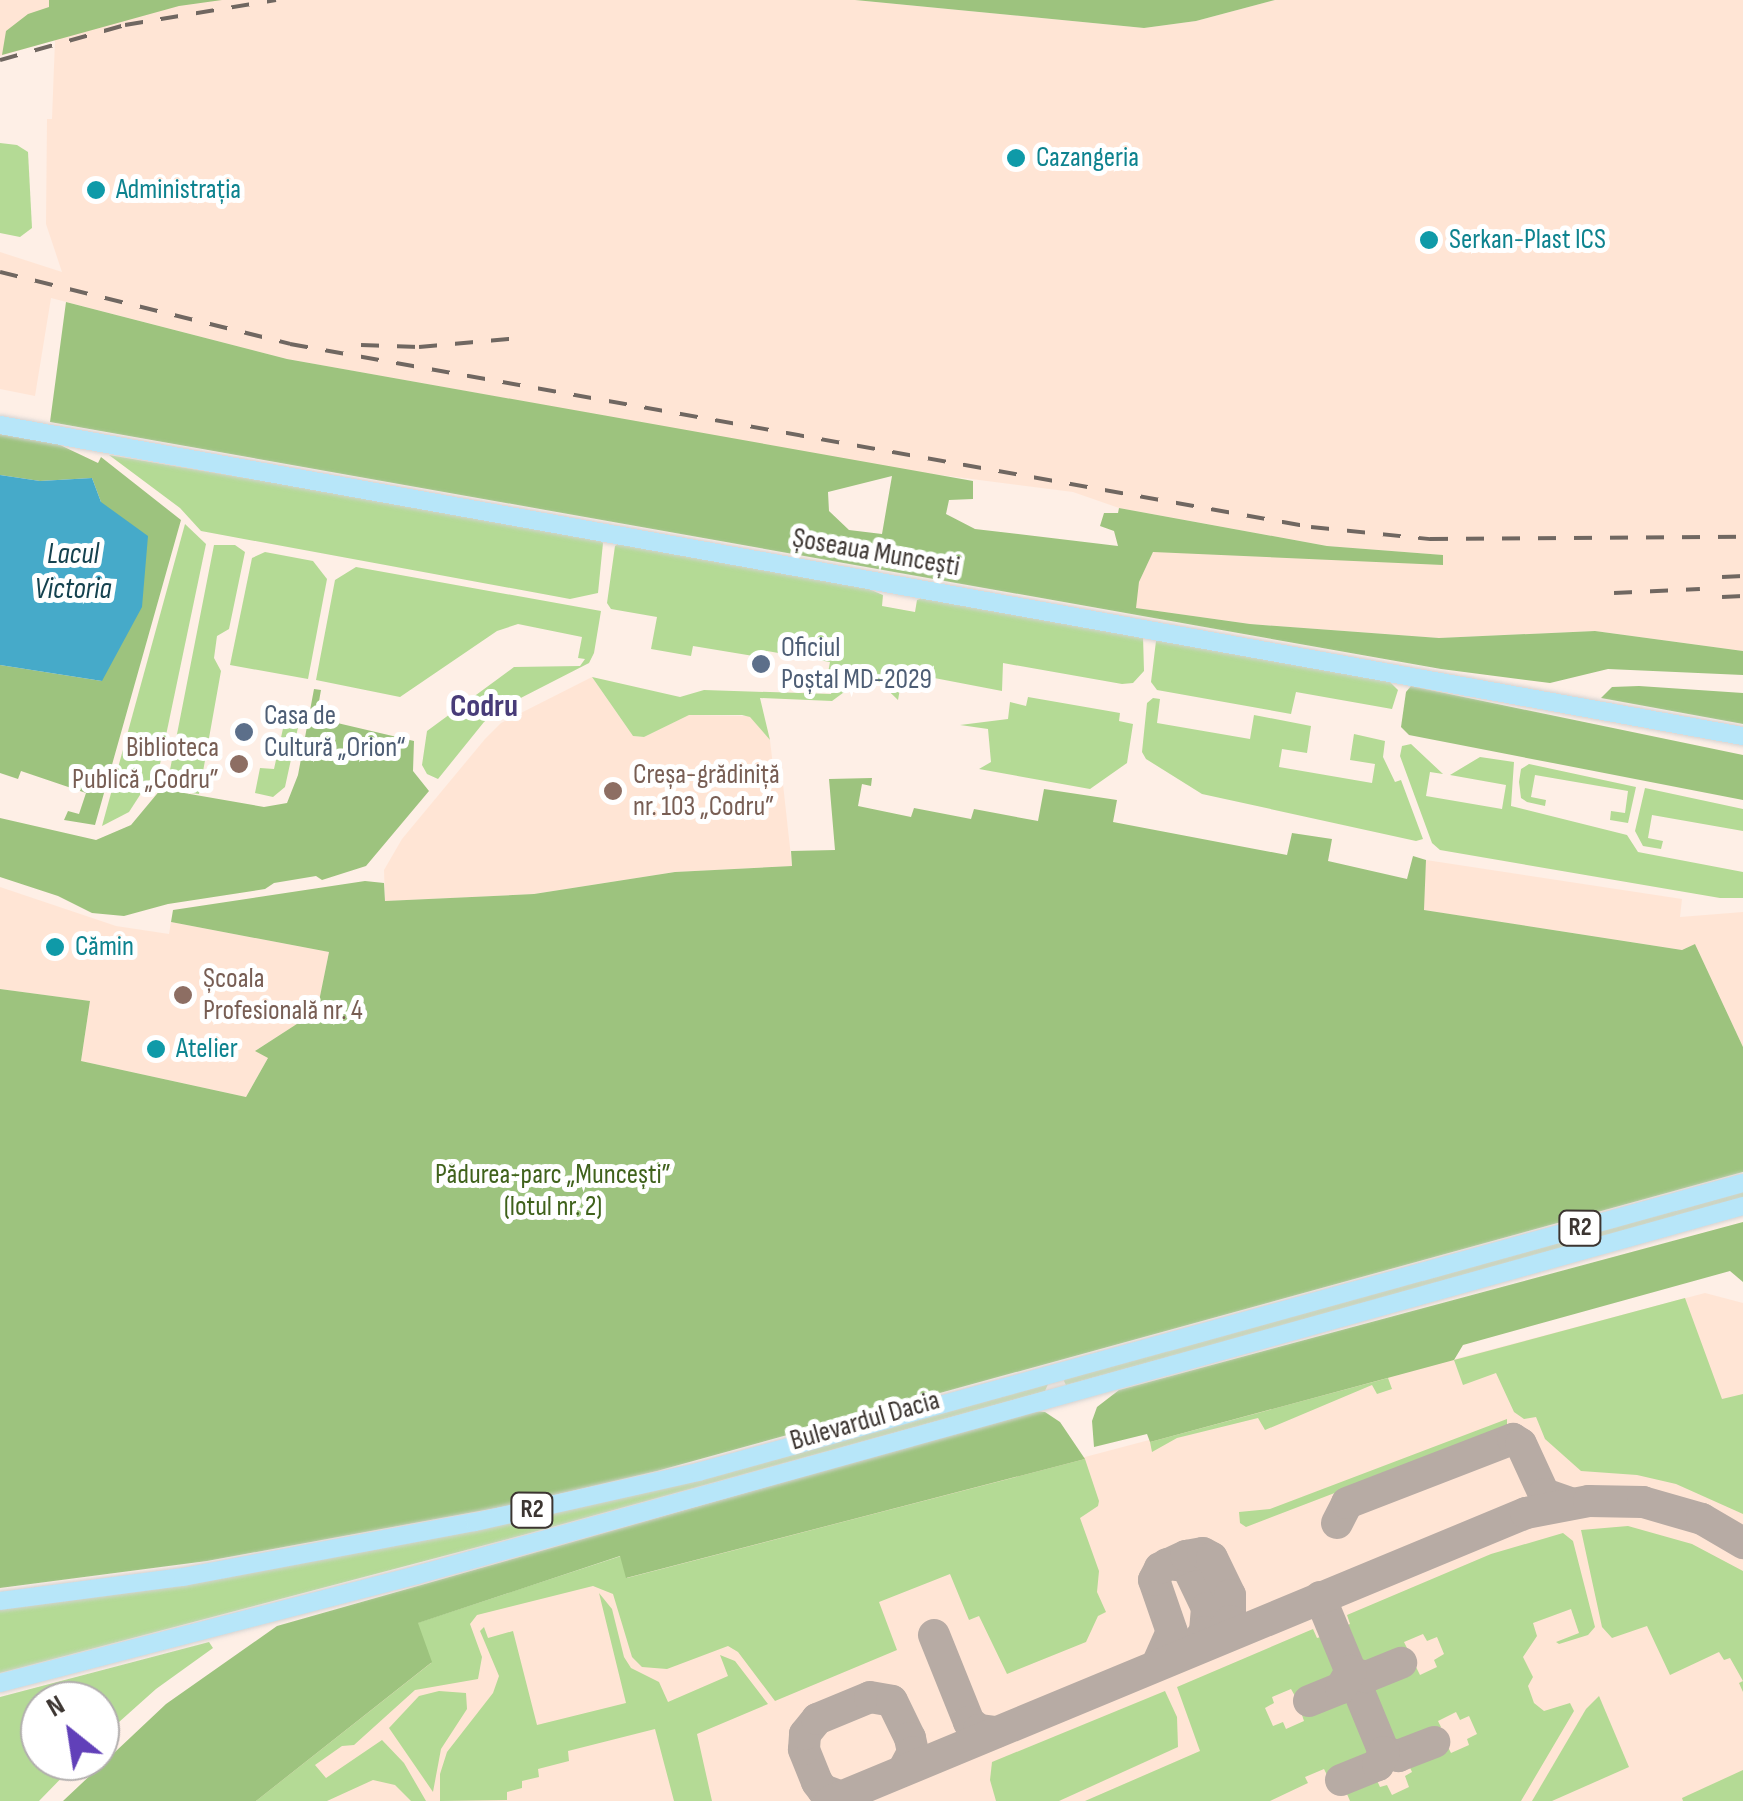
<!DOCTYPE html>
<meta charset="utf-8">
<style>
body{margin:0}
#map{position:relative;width:1743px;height:1801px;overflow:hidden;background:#feefe6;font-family:"Sofia Sans Condensed",sans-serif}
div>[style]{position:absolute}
.built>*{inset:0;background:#ffe5d5}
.green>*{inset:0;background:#b4da95}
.forest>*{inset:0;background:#9dc37e}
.water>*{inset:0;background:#46aac9}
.taxiway>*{height:32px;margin:-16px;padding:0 16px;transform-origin:16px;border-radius:16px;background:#b7aba4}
.roads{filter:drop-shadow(0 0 2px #d4d3d2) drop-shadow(0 0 2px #d4d3d2)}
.major>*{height:18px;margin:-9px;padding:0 9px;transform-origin:9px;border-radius:9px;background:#b7e6f9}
.rail>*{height:4px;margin-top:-2px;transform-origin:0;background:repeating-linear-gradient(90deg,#706761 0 18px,transparent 0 36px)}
.dots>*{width:28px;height:28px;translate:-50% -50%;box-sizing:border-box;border:5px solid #fff;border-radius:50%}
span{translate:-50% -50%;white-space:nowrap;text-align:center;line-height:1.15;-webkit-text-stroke:10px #fff;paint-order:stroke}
.shield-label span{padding:2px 8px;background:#fff;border:2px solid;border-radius:8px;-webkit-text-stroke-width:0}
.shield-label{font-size:25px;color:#3c3531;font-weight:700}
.culture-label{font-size:28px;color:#0d838f}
.left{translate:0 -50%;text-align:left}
.street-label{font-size:28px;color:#3c3531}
.service-label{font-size:28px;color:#4e5e75}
.education-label{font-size:28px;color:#785e54}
.right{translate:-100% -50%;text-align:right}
.park-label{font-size:28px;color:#40621c}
.water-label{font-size:30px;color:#15424f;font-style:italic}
.quarter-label{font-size:32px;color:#483c79;font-weight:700}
.north{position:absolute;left:20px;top:1681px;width:100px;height:100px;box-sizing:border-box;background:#fff;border:2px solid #b1aead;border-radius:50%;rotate:330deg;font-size:28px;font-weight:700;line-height:40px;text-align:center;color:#3c3531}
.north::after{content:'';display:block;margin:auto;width:35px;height:45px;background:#6140b9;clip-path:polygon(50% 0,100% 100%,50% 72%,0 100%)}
</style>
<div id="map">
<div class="built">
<i style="clip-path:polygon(0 0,855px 0,1144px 28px,1196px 21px,1275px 0,1743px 0,1743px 651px,1595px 631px,1439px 638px,1250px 624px,1135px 608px,1139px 582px,1153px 552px,1442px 555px,1327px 546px,1119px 508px,1073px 492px,917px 472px,287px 359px,51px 298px,35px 396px,0 389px,0 252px,62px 272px,46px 224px,47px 119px,52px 119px,55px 40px,0 56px)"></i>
<i style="clip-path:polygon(592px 677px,633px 736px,644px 737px,688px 715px,750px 716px,770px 740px,774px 775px,783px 784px,792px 866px,675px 872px,534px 894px,385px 901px,384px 870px,402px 839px,485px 739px,501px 723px)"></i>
<i style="clip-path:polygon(1426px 860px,1682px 899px,1680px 917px,1743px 912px,1743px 1047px,1695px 944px,1682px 950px,1423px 910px)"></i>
<i style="clip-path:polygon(0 887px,116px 926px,169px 934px,171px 922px,329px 952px,317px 1012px,256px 1050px,268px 1058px,246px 1097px,81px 1061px,90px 1001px,0 989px)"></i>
<i style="clip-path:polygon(1705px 1293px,1743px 1303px,1743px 1801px,256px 1801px,417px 1623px,627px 1578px)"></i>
</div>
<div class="green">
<i style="clip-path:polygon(0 143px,17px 145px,28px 152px,32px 228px,20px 237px,0 233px)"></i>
<i style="clip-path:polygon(109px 455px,598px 537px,603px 543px,598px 593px,570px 599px,201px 531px,180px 508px)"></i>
<i style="clip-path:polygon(185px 524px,206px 544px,160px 764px,129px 812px,102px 826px)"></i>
<i style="clip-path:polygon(621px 542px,864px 587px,883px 595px,882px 606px,915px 612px,917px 600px,925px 597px,1143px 636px,1144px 671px,1133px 683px,1122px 684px,1003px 663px,1002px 691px,903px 672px,898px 700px,870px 673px,832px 701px,760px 698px,770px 740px,750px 717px,742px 715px,689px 715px,644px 737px,633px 736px,592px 677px,680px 697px,704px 690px,831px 694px,834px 685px,826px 683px,830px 662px,767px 651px,765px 658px,693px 646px,691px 656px,651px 649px,657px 617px,611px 609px,607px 603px,615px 546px)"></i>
<i style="clip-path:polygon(214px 545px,235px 545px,245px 552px,229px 629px,217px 636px,214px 658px,221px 671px,199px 794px,161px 789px,169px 775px)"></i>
<i style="clip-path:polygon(265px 552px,313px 561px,327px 579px,308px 679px,230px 665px,252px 558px)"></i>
<i style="clip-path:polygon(356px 567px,601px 611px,594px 653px,589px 663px,501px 708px,484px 722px,438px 779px,427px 774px,422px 765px,427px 731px,514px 667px,580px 666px,585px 659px,578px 658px,582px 637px,518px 624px,497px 631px,400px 697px,316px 680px,335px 580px)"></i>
<i style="clip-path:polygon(1161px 640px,1389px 681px,1398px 690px,1392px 709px,1296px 692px,1291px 714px,1157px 690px,1151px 682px,1156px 641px)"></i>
<i style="clip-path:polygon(1028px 697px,1120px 713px,1119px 721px,1133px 724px,1127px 763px,1090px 789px,979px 769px,991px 762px,988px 729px,960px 725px,1008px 719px,1010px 702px,1026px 706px)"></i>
<i style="clip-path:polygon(1153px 698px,1160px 699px,1157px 723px,1250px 739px,1254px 715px,1311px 726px,1307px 753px,1282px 749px,1279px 767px,1372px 783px,1375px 764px,1350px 760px,1354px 734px,1385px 741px,1383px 757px,1395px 782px,1401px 780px,1423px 839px,1416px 841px,1202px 794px,1146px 759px,1142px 752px,1147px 703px)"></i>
<i style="clip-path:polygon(288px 706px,302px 709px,285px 787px,273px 797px,255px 793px,260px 768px,274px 769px)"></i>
<i style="clip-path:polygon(1411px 744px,1443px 774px,1430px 772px,1426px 796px,1502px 809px,1506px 785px,1450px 775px,1480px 757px,1514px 762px,1511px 806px,1627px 835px,1638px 852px,1743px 872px,1743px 898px,1720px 898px,1440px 850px,1432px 843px,1400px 756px,1402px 746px)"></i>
<i style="clip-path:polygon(1529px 764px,1636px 787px,1628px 823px,1610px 820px,1611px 811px,1625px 813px,1628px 791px,1535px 775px,1531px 797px,1546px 800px,1545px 806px,1527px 802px,1521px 798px,1519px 782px,1521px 769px)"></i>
<i style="clip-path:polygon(1645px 788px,1743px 809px,1743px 831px,1652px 815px,1648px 838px,1663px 841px,1661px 849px,1643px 846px,1635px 831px)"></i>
<i style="clip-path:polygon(1743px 1190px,1743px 1199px,1066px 1385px,1064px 1381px,1066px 1376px)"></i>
<i style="clip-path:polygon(1685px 1298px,1722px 1399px,1743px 1394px,1743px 1514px,1676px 1484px,1637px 1475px,1581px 1471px,1545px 1439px,1536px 1417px,1524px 1419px,1514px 1412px,1496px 1373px,1463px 1385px,1454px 1360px)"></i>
<i style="clip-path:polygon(1388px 1378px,1392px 1389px,1377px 1394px,1372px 1385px,1265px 1430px,1258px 1418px,1177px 1438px,1152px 1452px,1150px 1442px)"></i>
<i style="clip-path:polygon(1048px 1384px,1045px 1391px,523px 1535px,0 1673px,0 1607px,263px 1570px)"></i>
<i style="clip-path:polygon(1507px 1419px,1507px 1427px,1246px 1527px,1240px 1523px,1239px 1512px,1270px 1509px)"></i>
<i style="clip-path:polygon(1085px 1459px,1099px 1501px,1098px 1506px,1080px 1518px,1099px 1571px,1097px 1592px,1106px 1612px,1098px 1616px,1086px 1642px,1007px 1674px,979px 1616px,969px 1620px,950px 1574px,879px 1602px,897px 1650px,775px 1701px,738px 1652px,728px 1646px,667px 1669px,642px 1667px,632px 1657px,613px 1594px,593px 1586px,477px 1615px,470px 1624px,482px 1657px,478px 1679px,415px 1690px,354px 1745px,342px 1746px,315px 1765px,326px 1778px,382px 1740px,404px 1763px,426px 1801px,411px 1801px,395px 1785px,373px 1780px,327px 1801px,256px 1801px,431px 1663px,417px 1623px,621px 1556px,627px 1578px)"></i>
<i style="clip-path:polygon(1628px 1526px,1692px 1544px,1743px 1571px,1743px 1692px,1739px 1683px,1743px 1681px,1730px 1658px,1724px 1660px,1719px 1652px,1670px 1675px,1647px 1626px,1612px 1638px,1602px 1627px,1581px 1530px)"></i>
<i style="clip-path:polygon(1563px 1533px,1573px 1541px,1595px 1627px,1588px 1635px,1559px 1644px,1556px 1642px,1579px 1633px,1571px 1609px,1533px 1623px,1537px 1636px,1523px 1657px,1533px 1677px,1528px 1686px,1534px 1703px,1544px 1711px,1570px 1703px,1574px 1711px,1521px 1801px,1350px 1801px,1344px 1787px,1374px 1774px,1380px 1787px,1387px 1785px,1392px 1795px,1409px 1787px,1405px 1776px,1412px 1772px,1407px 1761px,1437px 1747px,1439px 1751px,1448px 1747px,1451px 1753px,1469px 1745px,1467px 1739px,1477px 1734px,1469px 1716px,1460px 1720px,1456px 1712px,1438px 1721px,1441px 1727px,1431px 1735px,1394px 1748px,1368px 1699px,1372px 1696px,1368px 1687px,1403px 1668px,1406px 1672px,1416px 1667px,1420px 1675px,1437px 1667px,1434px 1660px,1444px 1654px,1437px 1637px,1427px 1641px,1423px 1634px,1404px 1642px,1407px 1648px,1399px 1655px,1369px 1669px,1366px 1665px,1360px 1668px,1344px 1639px,1348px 1637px,1343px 1627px,1350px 1624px,1347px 1615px,1491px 1554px)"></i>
<i style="clip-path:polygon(599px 1593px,612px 1609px,624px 1657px,631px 1668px,659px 1682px,668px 1702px,728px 1676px,720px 1655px,735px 1661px,768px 1704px,697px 1734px,712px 1801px,674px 1801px,655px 1729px,568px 1751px,569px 1761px,538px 1769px,539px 1777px,522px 1781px,522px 1788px,507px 1792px,507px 1800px,440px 1801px,440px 1774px,447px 1752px,493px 1693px,499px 1676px,480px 1631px,484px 1627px,488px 1638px,513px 1631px,537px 1725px,626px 1703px)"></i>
<i style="clip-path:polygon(1313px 1629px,1317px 1638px,1324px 1636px,1331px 1644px,1341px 1676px,1306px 1695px,1304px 1692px,1295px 1696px,1291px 1689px,1272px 1697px,1274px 1703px,1265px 1708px,1273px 1726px,1283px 1722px,1286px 1729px,1304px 1721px,1302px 1715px,1311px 1707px,1341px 1694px,1343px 1698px,1349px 1695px,1374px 1744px,1369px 1761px,1338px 1775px,1336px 1771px,1327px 1775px,1324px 1769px,1305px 1777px,1308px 1783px,1270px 1801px,1085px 1801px,1200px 1751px,1177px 1687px)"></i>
<i style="clip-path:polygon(209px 1642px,213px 1648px,156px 1689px,100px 1739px,100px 1701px,40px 1701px,40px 1761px,78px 1761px,39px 1801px,0 1801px,0 1697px)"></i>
<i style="clip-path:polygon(439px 1691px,466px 1693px,467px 1709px,441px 1749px,433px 1792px,389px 1728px,419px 1696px)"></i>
<i style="clip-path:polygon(1165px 1691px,1177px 1717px,1178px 1747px,1059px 1801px,996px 1801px,990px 1780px,992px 1762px)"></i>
<i style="clip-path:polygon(1599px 1696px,1629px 1767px,1552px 1801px,1532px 1801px,1586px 1709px)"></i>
<i style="clip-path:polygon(1743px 1770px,1743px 1801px,1683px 1801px,1682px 1798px)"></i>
</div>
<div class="forest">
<i style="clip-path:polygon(49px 0,222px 0,179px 6px,2px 55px,6px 31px,28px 14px,49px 7px)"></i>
<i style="clip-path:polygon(855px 0,1275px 0,1196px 21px,1144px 28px)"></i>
<i style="clip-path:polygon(evenodd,66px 302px,287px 359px,973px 481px,973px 499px,949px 500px,946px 514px,975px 529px,1118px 546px,1114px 531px,1100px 526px,1104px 513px,1118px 513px,1119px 508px,1327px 546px,1443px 555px,1443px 565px,1153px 552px,1139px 582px,1136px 608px,1250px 624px,1439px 638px,1595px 631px,1743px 651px,1743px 675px,1608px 669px,1550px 683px,1441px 669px,50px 422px,66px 302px,892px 476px,882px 534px,849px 530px,829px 511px,828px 492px,892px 476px)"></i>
<i style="clip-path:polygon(0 434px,58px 444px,98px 463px,101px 457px,181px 520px,95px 825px,64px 820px,68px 811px,79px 814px,86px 793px,21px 771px,18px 779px,0 773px,0 665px,102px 681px,101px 502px,92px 478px,40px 481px,0 475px)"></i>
<i style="clip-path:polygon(1411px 686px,1743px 755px,1743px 800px,1409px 735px,1401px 727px,1406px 692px)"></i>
<i style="clip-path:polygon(1639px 686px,1743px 693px,1743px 724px,1601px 698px,1612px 687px)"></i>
<i style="clip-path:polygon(314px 689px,321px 690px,316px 718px,414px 741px,413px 771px,429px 791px,366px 866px,322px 880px,316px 876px,274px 883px,265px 889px,168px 904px,124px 916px,92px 913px,58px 896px,0 877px,0 818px,96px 840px,131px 825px,161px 789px,264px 807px,287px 803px,298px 775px)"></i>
<i style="clip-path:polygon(872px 778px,871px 786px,862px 784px,858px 806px,911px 817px,914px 808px,971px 819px,974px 809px,1038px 821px,1044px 789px,1117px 800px,1113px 822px,1287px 855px,1292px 833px,1332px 839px,1328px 861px,1407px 879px,1413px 856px,1426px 860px,1424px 910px,1682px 950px,1695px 944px,1743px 1047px,1743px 1172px,657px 1471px,507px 1506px,207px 1561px,0 1588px,0 989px,90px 1001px,81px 1061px,246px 1097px,268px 1058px,255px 1051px,317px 1011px,329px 952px,171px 922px,173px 910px,365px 881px,384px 883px,385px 901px,534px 894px,675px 872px,792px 866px,791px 851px,835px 850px,829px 779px)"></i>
<i style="clip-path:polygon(1743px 1222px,1743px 1282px,1730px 1271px,1463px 1345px,1454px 1360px,1150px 1442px,1147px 1434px,1094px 1447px,1092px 1421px,1097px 1407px,1119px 1390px)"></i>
<i style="clip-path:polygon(1033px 1411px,1045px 1412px,1060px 1422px,1085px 1459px,626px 1578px,620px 1556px,418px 1623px,432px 1662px,256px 1801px,63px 1801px,166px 1704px,277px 1626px)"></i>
</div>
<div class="water">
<i style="clip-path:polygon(0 475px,40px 481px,92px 478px,101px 502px,148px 536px,142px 607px,102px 681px,0 665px)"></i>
</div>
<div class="taxiway">
<i style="left:1337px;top:1523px;width:22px;rotate:-63deg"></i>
<i style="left:1347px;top:1503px;width:178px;rotate:-21.1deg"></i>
<i style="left:1513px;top:1439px;width:9px;rotate:32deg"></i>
<i style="left:1521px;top:1444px;width:55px;rotate:65.3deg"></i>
<i style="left:1544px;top:1494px;width:28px;rotate:19deg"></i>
<i style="left:1167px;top:1564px;width:20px;rotate:6deg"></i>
<i style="left:1187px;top:1566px;width:47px;rotate:64.5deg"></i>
<i style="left:1207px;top:1608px;width:24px;rotate:95deg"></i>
<i style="left:1205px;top:1632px;width:23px;rotate:128deg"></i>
<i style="left:1320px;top:1597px;width:168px;rotate:67.6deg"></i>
<i style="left:934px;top:1635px;width:94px;rotate:68.1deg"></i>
<i style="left:969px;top:1722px;width:13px;rotate:39deg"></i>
<i style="left:979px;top:1730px;width:17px;rotate:7deg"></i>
<i style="left:1157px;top:1665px;width:36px;rotate:-66deg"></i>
<i style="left:1172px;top:1632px;width:55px;rotate:-109.1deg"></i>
<i style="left:1154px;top:1580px;width:13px;rotate:-63deg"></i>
<i style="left:1160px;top:1568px;width:29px;rotate:-25deg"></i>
<i style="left:1186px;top:1556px;width:17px;rotate:-10deg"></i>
<i style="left:1203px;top:1553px;width:10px;rotate:29deg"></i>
<i style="left:1212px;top:1558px;width:41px;rotate:64.1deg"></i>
<i style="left:1230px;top:1595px;width:26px;rotate:90deg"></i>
<i style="left:1230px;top:1621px;width:24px;rotate:126deg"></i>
<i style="left:1352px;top:1673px;width:15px;rotate:16deg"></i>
<i style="left:1366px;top:1677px;width:38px;rotate:-22deg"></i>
<i style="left:1309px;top:1701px;width:35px;rotate:-22deg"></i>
<i style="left:1341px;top:1688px;width:20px;rotate:-60deg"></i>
<i style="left:1384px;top:1752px;width:15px;rotate:16deg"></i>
<i style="left:1398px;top:1756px;width:39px;rotate:-21deg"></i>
<i style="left:1341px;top:1780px;width:40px;rotate:-22deg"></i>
<i style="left:1378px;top:1765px;width:14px;rotate:-65deg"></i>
<i style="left:842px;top:1797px;width:20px;rotate:-160deg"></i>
<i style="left:823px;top:1790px;width:10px;rotate:-127deg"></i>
<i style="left:817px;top:1782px;width:35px;rotate:-112deg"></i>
<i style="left:804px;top:1749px;width:15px;rotate:-86deg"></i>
<i style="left:805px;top:1734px;width:19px;rotate:-51deg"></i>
<i style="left:817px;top:1719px;width:57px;rotate:-22.5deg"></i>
<i style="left:870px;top:1697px;width:22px;rotate:10deg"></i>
<i style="left:892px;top:1701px;width:41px;rotate:64.1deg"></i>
<i style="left:910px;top:1738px;width:14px;rotate:78deg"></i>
<i style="left:913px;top:1752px;width:21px;rotate:118deg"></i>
<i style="left:831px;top:1801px;width:752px;rotate:-22.51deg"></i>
<i style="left:1526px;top:1513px;width:64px;rotate:-10.8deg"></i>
<i style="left:1589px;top:1501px;width:54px;rotate:1.1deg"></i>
<i style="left:1643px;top:1502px;width:61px;rotate:16.1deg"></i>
<i style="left:1702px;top:1519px;width:48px;rotate:30.3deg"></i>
</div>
<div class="roads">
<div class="major">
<i style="left:0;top:425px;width:1771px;rotate:10.12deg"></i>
<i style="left:0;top:1601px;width:185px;rotate:-7.5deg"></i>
<i style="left:183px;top:1577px;width:297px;rotate:-10.7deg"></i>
<i style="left:475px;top:1522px;width:229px;rotate:-12.6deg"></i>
<i style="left:698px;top:1472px;width:1084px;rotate:-15.46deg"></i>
<i style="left:0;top:1683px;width:431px;rotate:-14.5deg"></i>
<i style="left:417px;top:1575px;width:1376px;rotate:-15.55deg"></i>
</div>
</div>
<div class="rail">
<i style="left:0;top:60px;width:130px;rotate:-15.6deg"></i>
<i style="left:125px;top:25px;width:153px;rotate:-9.4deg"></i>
<i style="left:0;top:272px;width:299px;rotate:13.9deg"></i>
<i style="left:290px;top:344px;width:1037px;rotate:10.16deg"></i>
<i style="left:1311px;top:527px;width:120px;rotate:5.8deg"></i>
<i style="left:1430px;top:539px;width:313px;rotate:-0.4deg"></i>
<i style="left:361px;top:345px;width:58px;rotate:2deg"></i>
<i style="left:419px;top:347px;width:101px;rotate:-5.1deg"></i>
<i style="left:1722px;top:577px;width:21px;rotate:-3deg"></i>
<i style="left:1614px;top:593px;width:86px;rotate:-2.7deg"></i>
<i style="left:1722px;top:597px;width:21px;rotate:-3deg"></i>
</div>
<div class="dots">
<i style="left:1016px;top:158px;background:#0f9aa8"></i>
<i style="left:96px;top:190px;background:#0f9aa8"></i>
<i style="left:1429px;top:240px;background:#0f9aa8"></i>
<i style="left:761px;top:664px;background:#5c6f8a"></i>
<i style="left:244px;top:732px;background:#5c6f8a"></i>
<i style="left:239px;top:764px;background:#8d6e63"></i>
<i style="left:613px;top:791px;background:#8d6e63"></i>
<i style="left:55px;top:947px;background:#0f9aa8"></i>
<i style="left:183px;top:995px;background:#8d6e63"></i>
<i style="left:156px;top:1049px;background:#0f9aa8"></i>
</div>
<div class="shield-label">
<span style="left:1580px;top:1228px">R2</span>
<span style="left:532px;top:1510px">R2</span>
</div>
<div class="culture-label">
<span class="left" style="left:1036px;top:158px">Cazangeria</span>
<span class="left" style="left:116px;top:190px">Administrația</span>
<span class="left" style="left:1449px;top:240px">Serkan-Plast ICS</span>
<span class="left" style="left:75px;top:947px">Cămin</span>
<span class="left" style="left:176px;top:1049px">Atelier</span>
</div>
<div class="street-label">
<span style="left:876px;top:553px;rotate:10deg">Șoseaua Muncești</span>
<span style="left:865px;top:1421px;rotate:-16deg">Bulevardul Dacia</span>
</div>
<div class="service-label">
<span class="left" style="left:781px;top:664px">Oficiul<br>Poștal MD-2029</span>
<span class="left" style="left:264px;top:732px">Casa de<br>Cultură „Orion“</span>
</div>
<div class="education-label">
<span class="right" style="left:219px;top:764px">Biblioteca<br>Publică „Codru”</span>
<span class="left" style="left:633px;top:791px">Creșa-grădiniță<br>nr. 103 „Codru”</span>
<span class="left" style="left:203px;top:995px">Școala<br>Profesională nr. 4</span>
</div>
<div class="park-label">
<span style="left:553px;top:1191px">Pădurea-parc „Muncești”<br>(lotul nr. 2)</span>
</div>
<div class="water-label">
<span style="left:73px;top:571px">Lacul<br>Victoria</span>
</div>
<div class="quarter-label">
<span style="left:484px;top:707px">Codru</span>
</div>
<div class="north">N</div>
</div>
